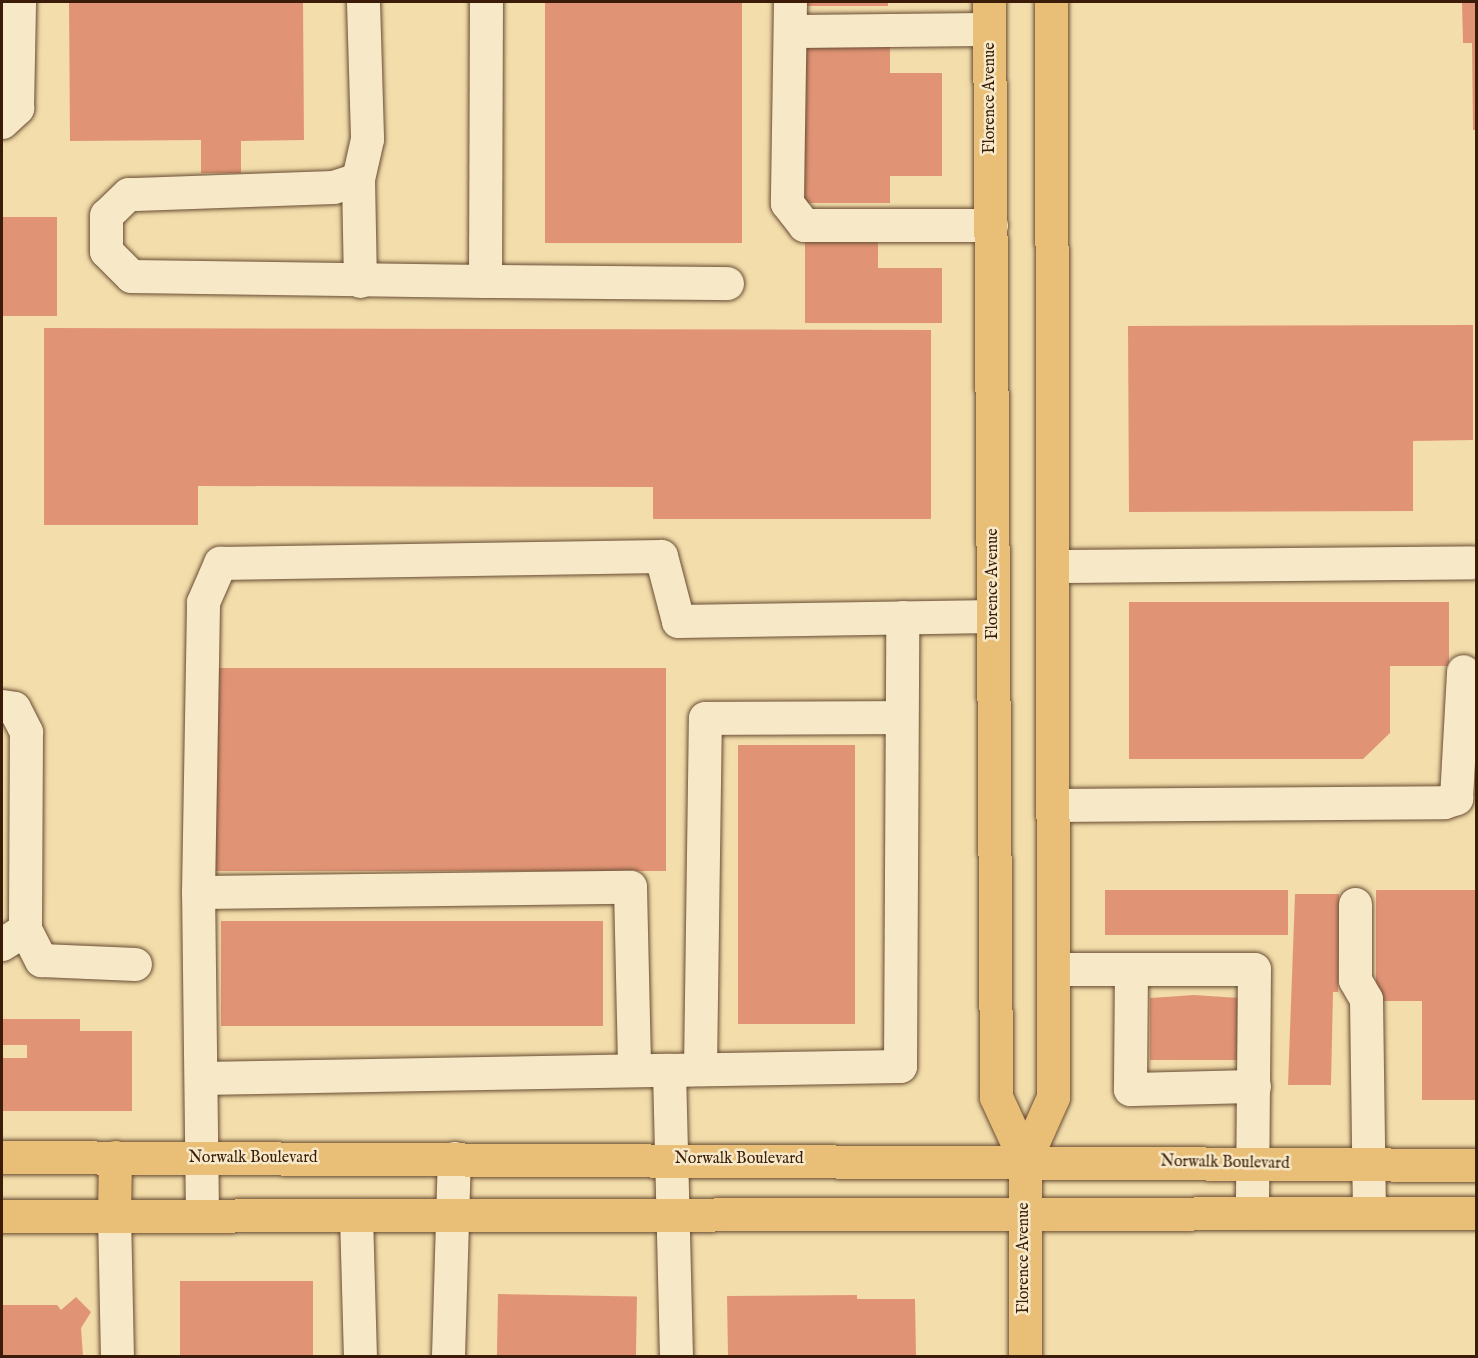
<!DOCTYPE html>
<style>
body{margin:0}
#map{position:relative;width:1478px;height:1358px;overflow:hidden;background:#f2ddab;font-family:"IM FELL English",serif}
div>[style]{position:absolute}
.building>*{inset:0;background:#e19475;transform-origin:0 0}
.roads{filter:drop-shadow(0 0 2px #684c32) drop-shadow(0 0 2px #684c32)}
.minor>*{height:33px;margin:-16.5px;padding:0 16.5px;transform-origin:16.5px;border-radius:16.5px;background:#f7e9c8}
.major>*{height:33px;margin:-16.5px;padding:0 16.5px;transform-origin:16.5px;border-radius:16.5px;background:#e9be76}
span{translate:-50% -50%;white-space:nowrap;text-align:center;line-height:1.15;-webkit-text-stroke:5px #f7e9c8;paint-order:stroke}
.street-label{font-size:16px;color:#3a1c09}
.frame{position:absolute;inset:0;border:3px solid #3a1c09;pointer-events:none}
</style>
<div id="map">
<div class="building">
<i style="clip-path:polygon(69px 2px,303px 2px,304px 140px,241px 141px,241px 173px,201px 173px,201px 140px,70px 141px)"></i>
<i style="left:545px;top:2px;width:197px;height:241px"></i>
<i style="left:805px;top:2px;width:83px;height:4px"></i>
<i style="clip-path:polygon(1462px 2px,1476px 2px,1476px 130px,1473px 130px,1472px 43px,1463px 43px)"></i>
<i style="clip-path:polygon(805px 46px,890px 46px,890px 73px,942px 73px,942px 176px,890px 176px,890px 203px,805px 203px)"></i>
<i style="left:2px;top:217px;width:55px;height:99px"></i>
<i style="clip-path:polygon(805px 242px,878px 242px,878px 268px,942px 268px,942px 323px,805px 323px)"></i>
<i style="clip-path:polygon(1473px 325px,1473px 440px,1413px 441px,1413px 511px,1129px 512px,1128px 326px)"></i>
<i style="clip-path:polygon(44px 328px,931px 330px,931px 519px,653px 519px,653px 487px,198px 486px,198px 525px,44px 525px)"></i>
<i style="clip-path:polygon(1129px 602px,1449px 602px,1449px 666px,1390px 666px,1390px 733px,1363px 759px,1129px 759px)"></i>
<i style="left:214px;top:668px;width:452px;height:203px"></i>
<i style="left:738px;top:745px;width:117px;height:279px"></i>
<i style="left:1105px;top:890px;width:183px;height:45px"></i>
<i style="clip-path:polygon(1376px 890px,1476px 890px,1476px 1100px,1422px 1100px,1422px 1001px,1376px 1001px)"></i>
<i style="clip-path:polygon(1295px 894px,1339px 894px,1338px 992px,1333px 992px,1331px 1085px,1288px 1085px)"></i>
<i style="left:221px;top:921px;width:382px;height:105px"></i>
<i style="clip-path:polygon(1194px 995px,1239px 998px,1240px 1060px,1150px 1060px,1150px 998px)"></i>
<i style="clip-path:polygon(2px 1019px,80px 1019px,80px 1031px,132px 1031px,132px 1111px,2px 1111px,2px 1058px,27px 1058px,27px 1045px,2px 1045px)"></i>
<i style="left:180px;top:1281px;width:133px;height:75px"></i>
<i style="left:498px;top:1294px;width:139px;height:62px;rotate:1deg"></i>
<i style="clip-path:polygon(857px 1295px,857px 1299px,915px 1299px,916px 1356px,728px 1356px,727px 1296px)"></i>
<i style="clip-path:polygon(76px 1297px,91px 1312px,81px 1328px,83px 1356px,2px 1356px,2px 1305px,57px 1305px,61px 1310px)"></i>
</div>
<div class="roads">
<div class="minor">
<i style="left:363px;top:2px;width:137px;rotate:88.3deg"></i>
<i style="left:367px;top:139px;width:41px;rotate:102.7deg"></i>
<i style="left:358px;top:179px;width:26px;rotate:162deg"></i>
<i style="left:333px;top:187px;width:205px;rotate:178deg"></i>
<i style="left:128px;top:194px;width:30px;rotate:136deg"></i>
<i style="left:106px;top:215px;width:36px;rotate:90deg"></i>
<i style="left:106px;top:251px;width:35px;rotate:45deg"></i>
<i style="left:131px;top:276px;width:354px;rotate:0.8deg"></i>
<i style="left:485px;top:281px;width:279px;rotate:-89.8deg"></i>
<i style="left:790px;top:2px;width:201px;rotate:90.9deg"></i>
<i style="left:787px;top:203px;width:28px;rotate:52deg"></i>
<i style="left:804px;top:225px;width:187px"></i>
<i style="left:790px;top:31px;width:199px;rotate:-0.6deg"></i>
<i style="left:2px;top:122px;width:21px;rotate:-43deg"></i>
<i style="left:17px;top:108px;width:106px;rotate:-88.9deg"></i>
<i style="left:358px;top:179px;width:102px;rotate:88.9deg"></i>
<i style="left:485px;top:281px;width:242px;rotate:0.5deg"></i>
<i style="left:1052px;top:566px;width:419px;rotate:-0.5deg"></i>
<i style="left:2px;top:706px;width:12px;rotate:9deg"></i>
<i style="left:14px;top:708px;width:27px;rotate:63deg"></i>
<i style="left:26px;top:732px;width:197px;rotate:90.3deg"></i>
<i style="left:25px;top:929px;width:35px;rotate:63deg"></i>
<i style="left:41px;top:960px;width:94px;rotate:2.4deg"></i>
<i style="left:1052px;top:805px;width:392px;rotate:-0.4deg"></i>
<i style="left:1444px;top:802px;width:13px;rotate:-18deg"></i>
<i style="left:1456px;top:798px;width:127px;rotate:-86.8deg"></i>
<i style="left:198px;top:892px;width:432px;rotate:-0.7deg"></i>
<i style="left:630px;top:887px;width:183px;rotate:88.7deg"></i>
<i style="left:1355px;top:904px;width:76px;rotate:90deg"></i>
<i style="left:1355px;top:980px;width:22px;rotate:60deg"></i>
<i style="left:1366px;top:999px;width:214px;rotate:89.2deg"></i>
<i style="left:2px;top:944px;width:27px;rotate:-33deg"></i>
<i style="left:1053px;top:969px;width:201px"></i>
<i style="left:1254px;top:969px;width:244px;rotate:90.5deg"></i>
<i style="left:1131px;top:969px;width:120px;rotate:90.5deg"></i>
<i style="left:1130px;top:1089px;width:124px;rotate:-1.4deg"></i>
<i style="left:700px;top:1069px;width:351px;rotate:-89.2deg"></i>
<i style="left:705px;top:718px;width:196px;rotate:-0.3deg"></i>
<i style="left:669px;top:1070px;width:231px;rotate:-1deg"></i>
<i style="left:900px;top:1066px;width:449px;rotate:-89.7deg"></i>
<i style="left:201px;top:1078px;width:468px;rotate:-1deg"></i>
<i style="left:669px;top:1070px;width:286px;rotate:88.6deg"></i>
<i style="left:114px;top:1215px;width:141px;rotate:88.8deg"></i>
<i style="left:202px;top:1215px;width:323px;rotate:-90.7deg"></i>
<i style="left:198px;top:892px;width:290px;rotate:-89deg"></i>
<i style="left:203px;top:602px;width:43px;rotate:-66.4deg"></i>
<i style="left:220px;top:563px;width:441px;rotate:-0.9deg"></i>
<i style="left:661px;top:556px;width:67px;rotate:75.3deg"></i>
<i style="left:678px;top:621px;width:315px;rotate:-0.9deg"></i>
<i style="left:356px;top:1215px;width:141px;rotate:88.4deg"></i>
<i style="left:448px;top:1356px;width:198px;rotate:-88.3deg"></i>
</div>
<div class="major">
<i style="left:989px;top:2px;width:1095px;rotate:89.63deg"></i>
<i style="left:996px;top:1097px;width:69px;rotate:65.3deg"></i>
<i style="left:2px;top:1157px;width:1474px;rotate:0.31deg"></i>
<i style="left:114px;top:1215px;width:58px;rotate:-89deg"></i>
<i style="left:2px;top:1216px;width:1474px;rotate:-0.12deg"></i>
<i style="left:1025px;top:1356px;width:196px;rotate:-90deg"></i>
<i style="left:1025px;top:1160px;width:69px;rotate:-66deg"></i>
<i style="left:1053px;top:1097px;width:1095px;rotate:-90.1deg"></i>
</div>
</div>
<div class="street-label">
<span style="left:990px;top:98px;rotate:-90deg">Florence Avenue</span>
<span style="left:993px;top:584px;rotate:-90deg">Florence Avenue</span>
<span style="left:253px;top:1158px">Norwalk Boulevard</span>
<span style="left:739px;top:1159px">Norwalk Boulevard</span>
<span style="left:1225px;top:1163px;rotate:1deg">Norwalk Boulevard</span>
<span style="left:1024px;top:1258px;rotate:-90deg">Florence Avenue</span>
</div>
<div class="frame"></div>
</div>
